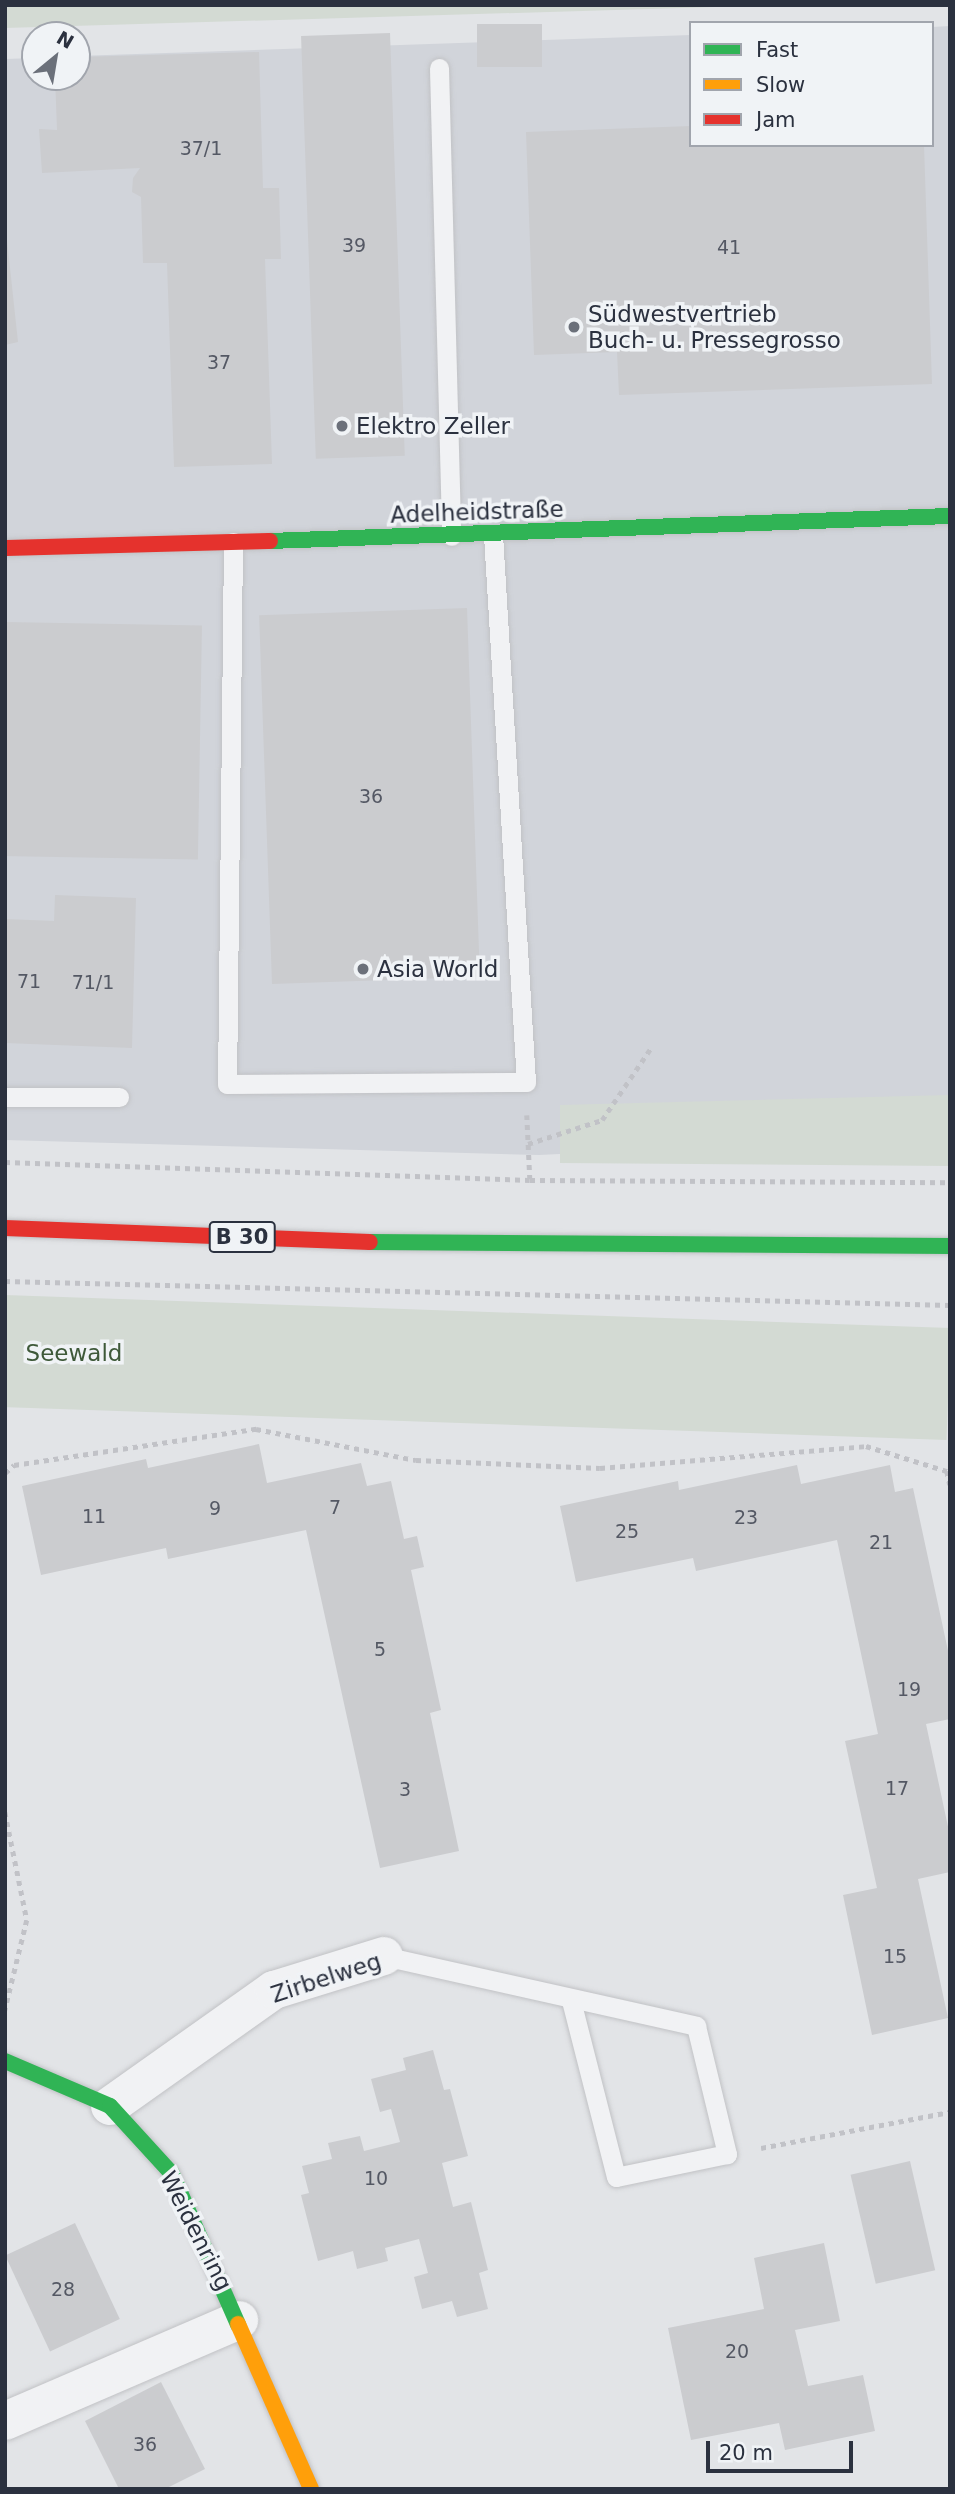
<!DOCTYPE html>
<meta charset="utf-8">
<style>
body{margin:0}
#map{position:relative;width:955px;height:2494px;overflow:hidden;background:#e2e4e7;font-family:"DejaVu Sans",sans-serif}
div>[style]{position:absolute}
.built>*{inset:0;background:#d1d4da}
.green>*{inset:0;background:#d3dad3;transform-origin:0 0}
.building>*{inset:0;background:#cbcccf;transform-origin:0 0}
.path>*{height:4.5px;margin-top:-2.25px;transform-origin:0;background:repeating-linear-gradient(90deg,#c1c2c7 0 5px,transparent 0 10px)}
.roads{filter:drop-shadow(0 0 2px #c1c2c5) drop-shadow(0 0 2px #c1c2c5)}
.lane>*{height:19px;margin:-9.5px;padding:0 9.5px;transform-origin:9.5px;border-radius:9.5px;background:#f1f2f4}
.street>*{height:38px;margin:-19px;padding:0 19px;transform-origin:19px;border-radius:19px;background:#f1f2f4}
.fast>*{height:16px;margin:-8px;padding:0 8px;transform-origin:8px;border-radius:8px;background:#30b455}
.slow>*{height:16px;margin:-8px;padding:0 8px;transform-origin:8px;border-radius:8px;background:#ff9f0a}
.jam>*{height:16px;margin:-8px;padding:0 8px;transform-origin:8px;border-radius:8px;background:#e5322d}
.dots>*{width:19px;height:19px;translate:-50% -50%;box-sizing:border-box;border:4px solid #f0f3f6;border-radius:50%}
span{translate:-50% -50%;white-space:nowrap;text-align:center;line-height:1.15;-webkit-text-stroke:7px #f0f3f6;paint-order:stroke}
.number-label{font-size:19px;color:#545864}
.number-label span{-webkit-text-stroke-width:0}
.shield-label span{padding:2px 5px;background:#f0f3f6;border:2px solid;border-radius:5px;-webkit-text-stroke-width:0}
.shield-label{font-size:21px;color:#2b313f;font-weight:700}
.poi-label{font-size:23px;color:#2b313f}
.left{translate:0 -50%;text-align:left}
.street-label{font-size:23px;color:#2b313f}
.park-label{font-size:23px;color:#3e5939}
.frame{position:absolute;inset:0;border:7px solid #2b313f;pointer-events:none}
.legend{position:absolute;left:689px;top:21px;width:245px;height:126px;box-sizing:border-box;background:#f0f3f6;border:2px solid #a1a5ad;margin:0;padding:9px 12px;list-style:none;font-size:21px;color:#2b313f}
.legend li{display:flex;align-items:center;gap:14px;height:35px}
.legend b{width:35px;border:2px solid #a1a5ad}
.north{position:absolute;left:21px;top:21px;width:70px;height:70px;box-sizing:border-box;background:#f0f3f6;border:2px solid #a1a5ad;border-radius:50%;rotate:30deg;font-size:19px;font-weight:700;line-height:28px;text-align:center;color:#2b313f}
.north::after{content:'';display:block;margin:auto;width:24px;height:32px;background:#6b707a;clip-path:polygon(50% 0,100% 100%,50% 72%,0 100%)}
.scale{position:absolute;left:706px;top:2441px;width:147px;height:32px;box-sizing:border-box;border:4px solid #2b313f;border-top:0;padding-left:9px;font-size:21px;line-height:24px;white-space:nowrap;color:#2b313f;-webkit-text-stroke:5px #f0f3f6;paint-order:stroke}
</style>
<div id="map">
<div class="built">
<i style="clip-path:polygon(950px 26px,950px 1135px,539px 1155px,5px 1140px,5px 59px,35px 58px,35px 77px,77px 77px,77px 56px,691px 35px,691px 145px,932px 145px,932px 27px)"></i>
</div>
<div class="green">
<i style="clip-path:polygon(5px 5px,783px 5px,5px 28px)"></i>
<i style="clip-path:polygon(950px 1095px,950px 1166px,560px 1163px,560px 1105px)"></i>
<i style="left:5px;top:1295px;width:946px;height:112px;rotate:2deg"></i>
</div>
<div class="building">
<i style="left:477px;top:24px;width:65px;height:43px"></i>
<i style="left:390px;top:33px;width:423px;height:89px;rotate:88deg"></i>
<i style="clip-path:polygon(259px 52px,263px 188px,279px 188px,281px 259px,265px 259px,272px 464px,174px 467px,167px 263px,143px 263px,141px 197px,132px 192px,133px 178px,140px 168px,42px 173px,39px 129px,57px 130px,55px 77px,77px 77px,77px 57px)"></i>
<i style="clip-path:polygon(691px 126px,691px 145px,924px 145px,932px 384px,619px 395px,617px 352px,534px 355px,526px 132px)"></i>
<i style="clip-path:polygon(7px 240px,18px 342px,5px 345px,5px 241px)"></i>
<i style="left:467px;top:608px;width:369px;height:208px;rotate:88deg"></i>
<i style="left:5px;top:622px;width:197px;height:234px;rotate:1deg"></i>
<i style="clip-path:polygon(55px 895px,136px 898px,132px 1048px,5px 1043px,5px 919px,54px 921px)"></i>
<i style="clip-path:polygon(259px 1444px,267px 1483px,361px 1463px,367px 1486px,391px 1481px,404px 1539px,417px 1536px,424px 1567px,411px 1570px,441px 1710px,430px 1713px,459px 1851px,380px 1868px,306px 1530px,168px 1559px,166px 1548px,41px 1575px,22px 1486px,146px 1459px,148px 1468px)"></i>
<i style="clip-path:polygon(797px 1465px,801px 1484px,890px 1465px,895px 1492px,913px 1488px,950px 1660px,950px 1719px,926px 1724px,950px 1836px,950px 1872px,918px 1879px,948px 2018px,872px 2035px,843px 1895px,877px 1888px,845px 1741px,878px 1734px,837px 1540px,696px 1571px,693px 1558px,576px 1582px,560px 1506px,678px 1481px,679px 1490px)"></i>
<i style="clip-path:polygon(433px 2050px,444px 2090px,450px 2089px,468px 2156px,442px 2163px,453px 2207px,471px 2202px,488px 2270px,479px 2273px,488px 2309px,457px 2317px,452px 2301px,422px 2309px,414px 2277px,428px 2273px,419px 2239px,385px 2248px,388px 2261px,357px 2269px,353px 2251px,318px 2261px,301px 2195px,309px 2193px,302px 2166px,332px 2159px,328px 2143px,360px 2136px,364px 2151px,400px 2142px,391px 2109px,380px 2112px,371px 2079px,406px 2070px,403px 2058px)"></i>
<i style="left:910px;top:2161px;width:112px;height:61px;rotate:77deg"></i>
<i style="left:75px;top:2223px;width:106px;height:77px;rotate:65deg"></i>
<i style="clip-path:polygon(824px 2243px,840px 2321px,795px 2330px,808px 2386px,863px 2375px,875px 2431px,785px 2450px,779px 2423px,691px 2440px,668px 2328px,764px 2309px,754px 2258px)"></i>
<i style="clip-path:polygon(161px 2382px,205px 2469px,165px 2489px,119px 2489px,85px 2421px)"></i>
</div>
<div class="path">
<i style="left:527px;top:1115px;width:64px;rotate:87.3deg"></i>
<i style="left:528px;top:1144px;width:78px;rotate:-18deg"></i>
<i style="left:602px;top:1120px;width:87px;rotate:-55.8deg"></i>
<i style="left:5px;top:1162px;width:525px;rotate:1.96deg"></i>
<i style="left:530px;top:1180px;width:420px;rotate:0.3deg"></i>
<i style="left:5px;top:1281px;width:945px;rotate:1.45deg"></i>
<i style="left:5px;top:1473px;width:12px;rotate:-42deg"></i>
<i style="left:14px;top:1465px;width:245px;rotate:-8.5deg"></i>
<i style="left:256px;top:1429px;width:163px;rotate:11deg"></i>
<i style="left:416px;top:1460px;width:184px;rotate:2.5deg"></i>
<i style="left:600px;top:1468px;width:267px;rotate:-4.7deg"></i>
<i style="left:866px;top:1446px;width:85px;rotate:17.2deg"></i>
<i style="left:947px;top:1471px;width:14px;rotate:78deg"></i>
<i style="left:5px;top:1812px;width:110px;rotate:78.5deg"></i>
<i style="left:27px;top:1920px;width:93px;rotate:103.7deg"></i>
<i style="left:761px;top:2148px;width:192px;rotate:-10.8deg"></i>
</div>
<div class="roads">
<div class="lane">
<i style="left:439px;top:68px;width:468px;rotate:88.5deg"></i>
<i style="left:233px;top:542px;width:542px;rotate:90.63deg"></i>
<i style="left:227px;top:1084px;width:299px;rotate:-0.4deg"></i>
<i style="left:526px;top:1082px;width:548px;rotate:-93.45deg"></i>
<i style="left:5px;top:1097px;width:114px"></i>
<i style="left:384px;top:1956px;width:320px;rotate:12.6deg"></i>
<i style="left:696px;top:2026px;width:132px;rotate:76.4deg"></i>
<i style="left:727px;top:2154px;width:113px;rotate:168.3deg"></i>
<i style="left:616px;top:2177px;width:183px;rotate:-104.3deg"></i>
</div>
<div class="street">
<i style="left:110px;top:2106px;width:201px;rotate:-35.3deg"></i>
<i style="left:274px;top:1990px;width:115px;rotate:-17.2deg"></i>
<i style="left:5px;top:2421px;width:255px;rotate:-23.3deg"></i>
</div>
<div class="fast">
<i style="left:270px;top:541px;width:680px;rotate:-2.11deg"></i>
<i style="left:370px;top:1242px;width:580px;rotate:0.4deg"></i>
<i style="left:5px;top:2061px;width:114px;rotate:23.2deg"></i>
<i style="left:110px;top:2106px;width:92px;rotate:47.6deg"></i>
<i style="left:172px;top:2174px;width:164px;rotate:66.3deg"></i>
</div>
<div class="slow">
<i style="left:238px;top:2324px;width:180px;rotate:66.1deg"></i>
</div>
<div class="jam">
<i style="left:5px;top:548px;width:265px;rotate:-1.5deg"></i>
<i style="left:5px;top:1228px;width:365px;rotate:2.2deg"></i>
</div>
</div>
<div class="dots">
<i style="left:574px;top:327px;background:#6b707a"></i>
<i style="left:342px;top:426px;background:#6b707a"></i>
<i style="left:363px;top:969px;background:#6b707a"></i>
</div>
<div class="number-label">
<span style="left:201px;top:149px">37/1</span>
<span style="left:354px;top:246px">39</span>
<span style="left:729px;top:248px">41</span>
<span style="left:219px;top:363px">37</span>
<span style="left:371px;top:797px">36</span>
<span style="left:29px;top:982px">71</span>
<span style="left:93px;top:983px">71/1</span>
<span style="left:335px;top:1508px">7</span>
<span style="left:215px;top:1509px">9</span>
<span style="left:94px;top:1517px">11</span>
<span style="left:746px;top:1518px">23</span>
<span style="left:627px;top:1532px">25</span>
<span style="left:881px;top:1543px">21</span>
<span style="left:380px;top:1650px">5</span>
<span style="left:909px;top:1690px">19</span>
<span style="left:897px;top:1789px">17</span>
<span style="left:405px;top:1790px">3</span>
<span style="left:895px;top:1957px">15</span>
<span style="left:376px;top:2179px">10</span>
<span style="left:63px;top:2290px">28</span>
<span style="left:737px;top:2352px">20</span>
<span style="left:145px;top:2445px">36</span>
</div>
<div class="shield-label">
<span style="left:242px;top:1237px">B 30</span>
</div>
<div class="poi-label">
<span class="left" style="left:588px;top:327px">Südwestvertrieb<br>Buch- u. Pressegrosso</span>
<span class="left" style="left:356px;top:426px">Elektro Zeller</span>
<span class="left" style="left:377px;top:969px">Asia World</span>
</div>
<div class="street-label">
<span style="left:477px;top:512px;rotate:-2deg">Adelheidstraße</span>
<span style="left:326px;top:1978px;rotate:-18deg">Zirbelweg</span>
<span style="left:196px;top:2231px;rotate:63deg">Weidenring</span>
</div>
<div class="park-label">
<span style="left:74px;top:1353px">Seewald</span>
</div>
<div class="frame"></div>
<ul class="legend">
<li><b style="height:9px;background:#30b455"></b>Fast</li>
<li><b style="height:9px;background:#ff9f0a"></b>Slow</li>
<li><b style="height:9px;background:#e5322d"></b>Jam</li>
</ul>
<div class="north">N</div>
<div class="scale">20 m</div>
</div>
